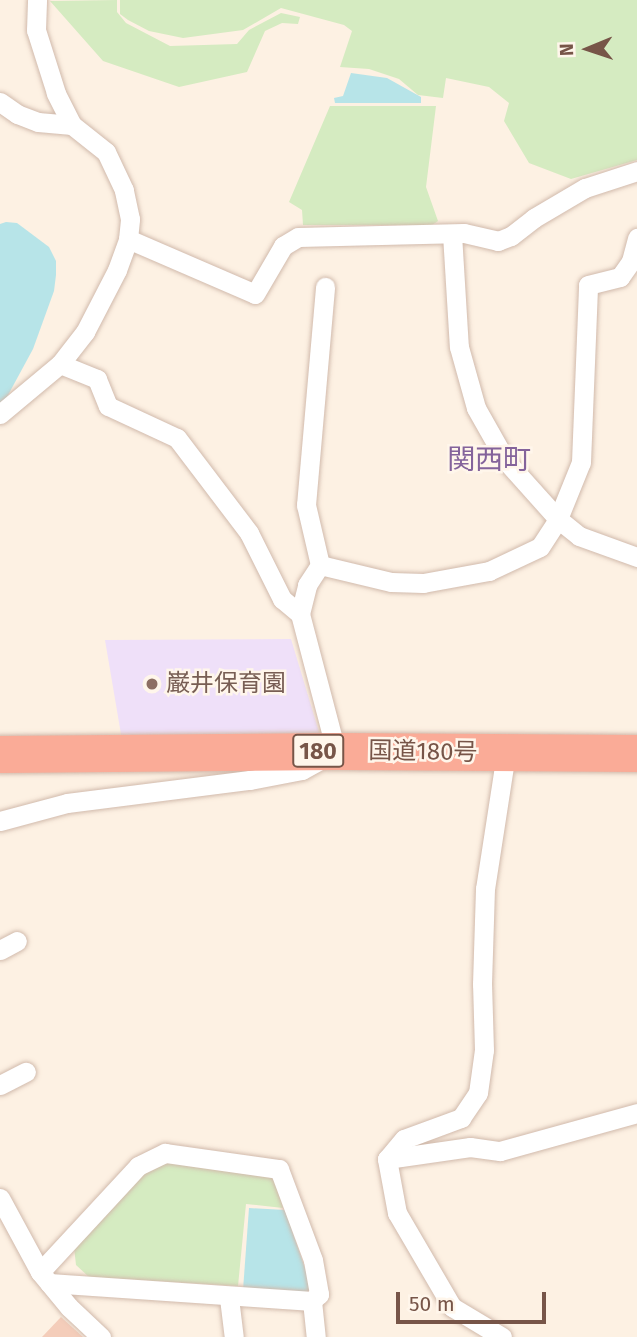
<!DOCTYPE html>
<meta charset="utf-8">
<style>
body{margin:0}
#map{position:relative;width:637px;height:1337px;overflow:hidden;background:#fdf1e3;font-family:"Fira Sans","Noto Sans JP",sans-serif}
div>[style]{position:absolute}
.education>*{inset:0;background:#efe0f9}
.green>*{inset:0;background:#d5ebc1}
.water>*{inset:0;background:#b7e4e8}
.building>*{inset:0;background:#f4cdba}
.roads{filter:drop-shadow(0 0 2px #d1baac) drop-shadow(0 0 2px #d1baac)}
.street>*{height:19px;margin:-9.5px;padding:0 9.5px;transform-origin:9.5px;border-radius:9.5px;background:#fff}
.highway>*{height:37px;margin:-18.5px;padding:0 18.5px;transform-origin:18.5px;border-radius:18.5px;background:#faab97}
.dots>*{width:19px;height:19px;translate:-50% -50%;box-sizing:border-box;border:4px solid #fff6eb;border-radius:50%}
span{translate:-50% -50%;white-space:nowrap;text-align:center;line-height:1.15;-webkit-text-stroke:5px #fff6eb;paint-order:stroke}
.shield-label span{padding:2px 5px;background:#fff6eb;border:2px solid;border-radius:5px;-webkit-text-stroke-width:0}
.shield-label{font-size:23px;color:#775548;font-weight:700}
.education-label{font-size:24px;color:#785e54}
.left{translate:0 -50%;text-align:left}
.street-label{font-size:24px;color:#775548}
.quarter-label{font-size:28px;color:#84639b}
.north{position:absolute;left:553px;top:14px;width:70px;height:70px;-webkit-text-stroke:5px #fff6eb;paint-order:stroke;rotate:268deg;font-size:19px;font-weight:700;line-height:28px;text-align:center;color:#775548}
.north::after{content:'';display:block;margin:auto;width:24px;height:32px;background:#775548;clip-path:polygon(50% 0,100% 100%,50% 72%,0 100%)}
.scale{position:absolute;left:396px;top:1292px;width:150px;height:32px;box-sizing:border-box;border:4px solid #775548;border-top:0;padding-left:9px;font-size:21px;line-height:24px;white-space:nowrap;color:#775548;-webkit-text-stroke:5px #fff6eb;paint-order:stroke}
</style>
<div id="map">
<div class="education">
<i style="clip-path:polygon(291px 639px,319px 732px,317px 738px,122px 740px,105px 640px)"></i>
</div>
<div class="green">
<i style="clip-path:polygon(117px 0,117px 12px,126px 23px,170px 46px,237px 44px,249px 30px,281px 13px,300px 17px,298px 24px,282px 23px,265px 31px,247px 72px,179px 87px,103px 61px,50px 1px)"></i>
<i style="clip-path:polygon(120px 0,637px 0,637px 160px,571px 179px,529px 163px,504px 121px,509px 103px,489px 87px,446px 78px,443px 98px,418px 95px,399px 79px,369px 69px,340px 67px,352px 31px,344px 25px,281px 8px,243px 30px,183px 38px,149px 31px,128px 20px,120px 14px)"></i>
<i style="clip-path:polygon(330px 106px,436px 106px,426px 187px,438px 221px,432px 225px,303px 225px,302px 210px,289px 202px)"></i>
<i style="clip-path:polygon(168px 1162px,274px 1175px,283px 1208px,246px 1204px,238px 1286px,89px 1277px,76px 1265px,74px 1247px,141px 1172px)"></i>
</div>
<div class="water">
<i style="clip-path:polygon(351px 73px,387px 78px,421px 97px,421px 103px,335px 103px,334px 98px,343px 96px)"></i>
<i style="clip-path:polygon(6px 222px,17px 223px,49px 247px,56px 261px,56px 275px,54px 291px,33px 349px,7px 397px,0 403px,0 224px)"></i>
<i style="clip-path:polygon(249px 1208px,285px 1210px,311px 1286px,308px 1292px,243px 1290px)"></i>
</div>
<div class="building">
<i style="clip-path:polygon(61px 1317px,83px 1337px,42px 1337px)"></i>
</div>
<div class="roads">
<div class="street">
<i style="left:0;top:102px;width:21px;rotate:35deg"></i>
<i style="left:17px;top:114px;width:22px;rotate:21deg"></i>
<i style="left:38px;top:122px;width:34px;rotate:5deg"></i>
<i style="left:452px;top:234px;width:113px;rotate:86.5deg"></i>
<i style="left:459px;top:347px;width:63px;rotate:74.4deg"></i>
<i style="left:476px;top:408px;width:61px;rotate:60.5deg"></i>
<i style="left:506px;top:461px;width:78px;rotate:48.1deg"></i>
<i style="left:558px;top:519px;width:27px;rotate:39deg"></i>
<i style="left:579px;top:536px;width:62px;rotate:19.9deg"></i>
<i style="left:128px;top:239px;width:138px;rotate:23.4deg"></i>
<i style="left:255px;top:294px;width:56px;rotate:-59.7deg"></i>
<i style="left:283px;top:246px;width:17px;rotate:-31deg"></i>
<i style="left:298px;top:237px;width:166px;rotate:-1.4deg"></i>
<i style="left:464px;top:233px;width:35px;rotate:13deg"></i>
<i style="left:498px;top:241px;width:14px;rotate:-21deg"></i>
<i style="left:511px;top:236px;width:29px;rotate:-38deg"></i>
<i style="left:534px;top:218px;width:59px;rotate:-30.5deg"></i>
<i style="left:585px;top:188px;width:55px;rotate:-18.1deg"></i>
<i style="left:60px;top:364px;width:40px;rotate:22deg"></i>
<i style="left:97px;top:379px;width:29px;rotate:68deg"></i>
<i style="left:108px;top:406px;width:76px;rotate:24.9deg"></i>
<i style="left:177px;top:438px;width:119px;rotate:52.8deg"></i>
<i style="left:249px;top:533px;width:74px;rotate:63.4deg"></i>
<i style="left:282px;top:599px;width:23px;rotate:40deg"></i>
<i style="left:0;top:414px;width:78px;rotate:-39.8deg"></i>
<i style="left:60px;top:364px;width:41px;rotate:-52deg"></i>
<i style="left:85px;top:332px;width:70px;rotate:-62.7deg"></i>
<i style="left:117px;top:270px;width:33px;rotate:-70deg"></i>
<i style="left:128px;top:239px;width:20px;rotate:-84deg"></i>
<i style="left:130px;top:219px;width:30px;rotate:-102deg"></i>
<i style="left:124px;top:190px;width:42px;rotate:-115.3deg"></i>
<i style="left:106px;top:152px;width:43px;rotate:-141.5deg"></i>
<i style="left:72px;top:125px;width:36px;rotate:-117deg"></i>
<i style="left:56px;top:93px;width:66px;rotate:-107.6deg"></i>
<i style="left:36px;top:30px;width:30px;rotate:-88deg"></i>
<i style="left:320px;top:565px;width:62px;rotate:-103.1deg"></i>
<i style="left:306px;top:505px;width:219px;rotate:-85deg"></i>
<i style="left:0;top:821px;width:69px;rotate:-15deg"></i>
<i style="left:67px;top:803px;width:184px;rotate:-7.2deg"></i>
<i style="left:250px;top:780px;width:53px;rotate:-10.9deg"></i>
<i style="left:302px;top:770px;width:39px;rotate:-29deg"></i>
<i style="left:336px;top:751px;width:142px;rotate:-104.7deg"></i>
<i style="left:300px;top:614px;width:30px;rotate:-76deg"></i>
<i style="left:307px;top:585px;width:24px;rotate:-57deg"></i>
<i style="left:320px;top:565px;width:73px;rotate:13.5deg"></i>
<i style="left:391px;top:582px;width:32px;rotate:2deg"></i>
<i style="left:423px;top:583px;width:67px;rotate:-10.3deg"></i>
<i style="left:489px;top:571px;width:56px;rotate:-25.2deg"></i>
<i style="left:540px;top:547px;width:33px;rotate:-57deg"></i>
<i style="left:558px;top:519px;width:61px;rotate:-68deg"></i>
<i style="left:581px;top:462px;width:177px;rotate:-87.7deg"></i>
<i style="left:588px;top:285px;width:33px;rotate:-14deg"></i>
<i style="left:620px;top:277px;width:19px;rotate:-55deg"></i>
<i style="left:631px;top:261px;width:24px;rotate:-75deg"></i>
<i style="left:0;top:950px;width:19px;rotate:-28deg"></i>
<i style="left:0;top:1085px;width:29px;rotate:-27deg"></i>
<i style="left:387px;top:1159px;width:84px;rotate:-8.2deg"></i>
<i style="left:470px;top:1147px;width:30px;rotate:8deg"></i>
<i style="left:500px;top:1151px;width:142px;rotate:-15.5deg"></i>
<i style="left:0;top:1198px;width:84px;rotate:61.6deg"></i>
<i style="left:40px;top:1272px;width:45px;rotate:50.4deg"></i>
<i style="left:69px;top:1307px;width:44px;rotate:43.2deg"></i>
<i style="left:40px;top:1272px;width:144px;rotate:-47.2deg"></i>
<i style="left:138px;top:1166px;width:30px;rotate:-26deg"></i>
<i style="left:165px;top:1153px;width:115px;rotate:8deg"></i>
<i style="left:279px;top:1169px;width:97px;rotate:69.5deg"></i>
<i style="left:313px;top:1260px;width:35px;rotate:80deg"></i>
<i style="left:319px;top:1294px;width:10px;rotate:135deg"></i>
<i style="left:312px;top:1301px;width:36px;rotate:84deg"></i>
<i style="left:49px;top:1283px;width:264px;rotate:3.9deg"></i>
<i style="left:229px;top:1298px;width:39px;rotate:83deg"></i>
<i style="left:502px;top:1337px;width:58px;rotate:-149deg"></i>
<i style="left:452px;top:1307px;width:109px;rotate:-120.3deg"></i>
<i style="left:397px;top:1213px;width:55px;rotate:-100.5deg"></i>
<i style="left:387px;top:1159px;width:26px;rotate:-50deg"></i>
<i style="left:404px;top:1139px;width:61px;rotate:-20.2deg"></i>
<i style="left:461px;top:1118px;width:30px;rotate:-56deg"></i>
<i style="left:478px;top:1093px;width:43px;rotate:-82.1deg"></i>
<i style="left:484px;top:1050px;width:66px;rotate:-91.7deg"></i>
<i style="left:482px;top:984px;width:95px;rotate:-88.2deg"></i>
<i style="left:485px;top:889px;width:138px;rotate:-81.2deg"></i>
</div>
<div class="highway">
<i style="left:0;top:754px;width:336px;rotate:-0.5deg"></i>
<i style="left:336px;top:751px;width:301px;rotate:0.4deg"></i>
</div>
</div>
<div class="dots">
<i style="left:152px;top:684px;background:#8d6e63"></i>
</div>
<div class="shield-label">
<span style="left:318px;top:751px">180</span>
</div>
<div class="education-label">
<span class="left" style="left:166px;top:684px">巌井保育園</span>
</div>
<div class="street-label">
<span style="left:423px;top:752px;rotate:1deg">国道180号</span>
</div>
<div class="quarter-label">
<span style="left:489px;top:460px">関西町</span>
</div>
<div class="north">N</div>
<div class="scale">50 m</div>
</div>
